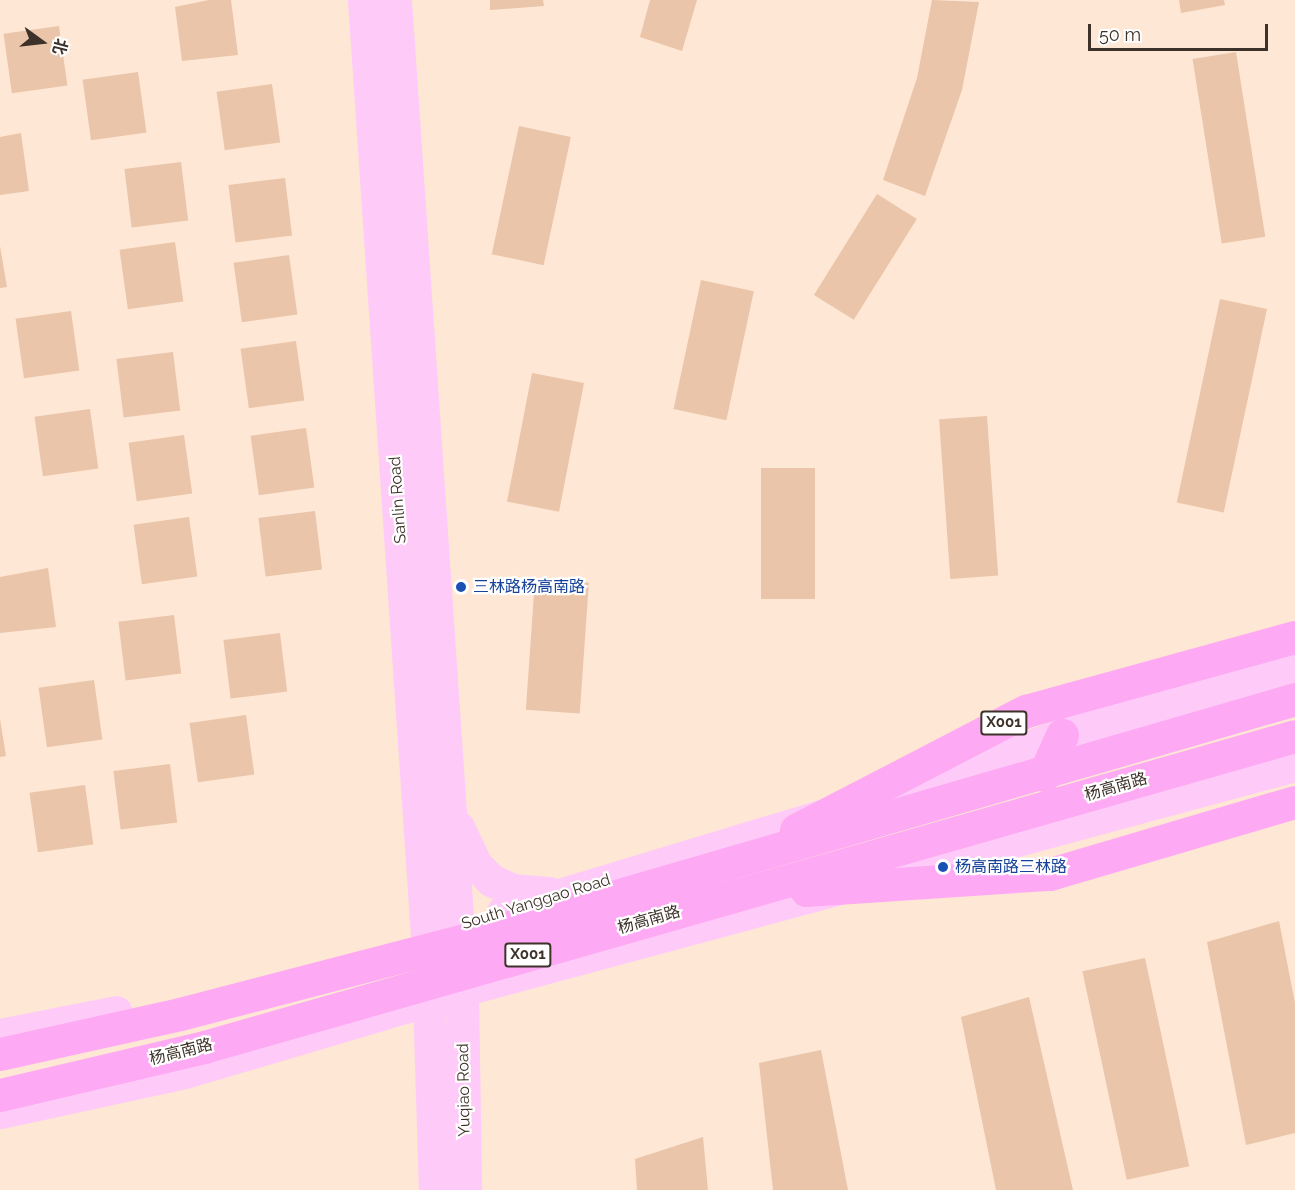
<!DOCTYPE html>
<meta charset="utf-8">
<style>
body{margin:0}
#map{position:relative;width:1295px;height:1190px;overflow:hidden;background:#fee7d5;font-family:Raleway,"Noto Sans SC",sans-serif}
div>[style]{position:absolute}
.building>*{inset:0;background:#eac5a9;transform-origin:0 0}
.major>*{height:33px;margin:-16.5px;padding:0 16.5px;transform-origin:16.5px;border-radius:16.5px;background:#fecbf8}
.highway>*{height:33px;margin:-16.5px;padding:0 16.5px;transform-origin:16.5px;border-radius:16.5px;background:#fea9f3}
.dots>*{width:16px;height:16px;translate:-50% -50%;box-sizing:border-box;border:3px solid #fff;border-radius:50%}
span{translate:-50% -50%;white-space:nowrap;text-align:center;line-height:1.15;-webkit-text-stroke:4.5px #fff;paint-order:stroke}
.shield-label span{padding:2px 4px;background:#fff;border:2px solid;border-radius:4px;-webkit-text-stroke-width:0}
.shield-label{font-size:15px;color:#3d3229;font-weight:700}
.street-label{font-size:16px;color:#3d3229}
.transit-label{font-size:16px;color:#164399}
.left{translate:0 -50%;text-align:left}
.north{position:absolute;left:12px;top:12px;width:60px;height:60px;-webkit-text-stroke:4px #fff;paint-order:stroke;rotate:105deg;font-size:16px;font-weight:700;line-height:24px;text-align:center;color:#3d3229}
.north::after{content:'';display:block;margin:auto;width:21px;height:27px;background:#3d3229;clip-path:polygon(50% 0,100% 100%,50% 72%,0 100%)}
.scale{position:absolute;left:1088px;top:24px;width:180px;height:27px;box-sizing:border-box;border:3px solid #3d3229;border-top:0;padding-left:8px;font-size:18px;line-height:21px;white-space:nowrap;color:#3d3229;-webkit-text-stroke:4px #fff;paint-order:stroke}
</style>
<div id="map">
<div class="building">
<i style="clip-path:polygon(209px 0,231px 0,238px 55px,182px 61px,175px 7px)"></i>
<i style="clip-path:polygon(490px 0,543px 0,544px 6px,490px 10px)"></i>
<i style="clip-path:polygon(650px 0,697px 0,682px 51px,640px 37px)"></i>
<i style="clip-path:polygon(932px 0,979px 2px,962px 90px,925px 196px,883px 180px,917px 78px)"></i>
<i style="clip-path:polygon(1179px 0,1224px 0,1225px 5px,1181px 13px)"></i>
<i style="left:59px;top:26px;width:60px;height:56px;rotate:82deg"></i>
<i style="left:1236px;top:52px;width:187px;height:44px;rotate:81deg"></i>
<i style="left:138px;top:72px;width:61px;height:56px;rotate:82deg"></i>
<i style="left:272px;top:84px;width:59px;height:56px;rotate:82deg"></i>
<i style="left:519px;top:126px;width:53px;height:131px;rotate:12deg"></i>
<i style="clip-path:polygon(21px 133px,29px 191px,0 195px,0 137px)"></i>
<i style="left:181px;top:162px;width:59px;height:57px;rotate:83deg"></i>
<i style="left:285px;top:178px;width:58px;height:57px;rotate:83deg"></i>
<i style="left:877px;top:194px;width:47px;height:119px;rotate:32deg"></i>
<i style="left:175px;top:242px;width:60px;height:56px;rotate:82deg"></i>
<i style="clip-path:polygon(0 246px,7px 287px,0 288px)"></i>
<i style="left:289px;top:255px;width:60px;height:56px;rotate:82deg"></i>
<i style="left:701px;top:280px;width:54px;height:132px;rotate:12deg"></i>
<i style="left:1220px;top:299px;width:48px;height:208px;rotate:12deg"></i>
<i style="left:71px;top:311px;width:60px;height:56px;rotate:82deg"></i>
<i style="left:296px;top:341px;width:60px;height:56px;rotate:82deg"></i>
<i style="left:173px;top:352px;width:59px;height:57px;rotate:83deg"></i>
<i style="left:532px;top:373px;width:53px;height:131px;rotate:11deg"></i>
<i style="left:90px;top:409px;width:60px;height:56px;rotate:82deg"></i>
<i style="left:987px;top:416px;width:160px;height:48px;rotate:86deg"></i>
<i style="left:306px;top:428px;width:60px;height:56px;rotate:82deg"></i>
<i style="left:184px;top:435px;width:59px;height:56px;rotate:82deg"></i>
<i style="left:761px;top:468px;width:54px;height:131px"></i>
<i style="left:315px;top:511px;width:59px;height:57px;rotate:83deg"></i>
<i style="left:189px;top:517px;width:60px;height:56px;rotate:82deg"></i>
<i style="clip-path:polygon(48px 568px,56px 627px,0 633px,0 577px)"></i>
<i style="left:535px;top:579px;width:54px;height:131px;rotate:4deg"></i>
<i style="left:174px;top:615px;width:59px;height:56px;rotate:83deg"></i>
<i style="left:280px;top:633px;width:59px;height:57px;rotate:83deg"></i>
<i style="left:94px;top:680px;width:60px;height:56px;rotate:82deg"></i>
<i style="left:246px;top:715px;width:60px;height:57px;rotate:82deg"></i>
<i style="clip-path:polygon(0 719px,6px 756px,0 757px)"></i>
<i style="left:170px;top:764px;width:59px;height:57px;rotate:83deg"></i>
<i style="left:85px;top:785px;width:60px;height:56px;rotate:82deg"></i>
<i style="clip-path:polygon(1279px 921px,1295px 1003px,1295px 1133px,1246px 1145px,1207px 942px)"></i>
<i style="left:1145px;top:958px;width:213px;height:64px;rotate:78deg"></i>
<i style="clip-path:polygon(1029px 997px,1073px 1190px,996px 1190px,961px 1017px)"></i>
<i style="clip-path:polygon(821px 1050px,848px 1190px,773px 1190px,759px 1063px)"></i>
<i style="clip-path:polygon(703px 1137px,708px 1190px,637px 1190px,635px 1159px)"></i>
</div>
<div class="major">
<i style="left:364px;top:0;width:939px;rotate:86.15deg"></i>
<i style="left:427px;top:937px;width:253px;rotate:88.2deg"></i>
<i style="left:395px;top:0;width:992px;rotate:86.13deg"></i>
<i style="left:462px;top:990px;width:200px;rotate:89.1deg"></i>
<i style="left:873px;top:800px;width:200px;rotate:-19deg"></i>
<i style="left:1062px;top:735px;width:242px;rotate:-16deg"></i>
<i style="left:458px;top:827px;width:42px;rotate:64.7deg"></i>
<i style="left:476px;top:865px;width:21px;rotate:45deg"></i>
<i style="left:491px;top:880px;width:23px;rotate:25deg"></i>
<i style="left:512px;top:890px;width:38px;rotate:5deg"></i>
<i style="left:503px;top:912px;width:335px;rotate:-16.8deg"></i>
<i style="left:0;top:1035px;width:118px;rotate:-11.2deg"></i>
<i style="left:0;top:1112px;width:189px;rotate:-12.2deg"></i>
<i style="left:185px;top:1072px;width:289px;rotate:-16.5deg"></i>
<i style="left:462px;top:990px;width:863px;rotate:-15.12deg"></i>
</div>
<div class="highway">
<i style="left:1044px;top:775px;width:44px;rotate:-65.8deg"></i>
<i style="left:796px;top:830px;width:259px;rotate:-27.4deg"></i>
<i style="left:1026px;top:711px;width:279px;rotate:-15.4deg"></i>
<i style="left:806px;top:890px;width:245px;rotate:-3.8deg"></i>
<i style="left:1050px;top:874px;width:255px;rotate:-16.4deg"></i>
<i style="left:0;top:1054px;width:184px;rotate:-12.5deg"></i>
<i style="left:180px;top:1014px;width:301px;rotate:-14.6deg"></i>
<i style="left:471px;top:938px;width:858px;rotate:-16.17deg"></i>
<i style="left:0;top:1095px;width:210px;rotate:-13.2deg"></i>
<i style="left:204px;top:1047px;width:1134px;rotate:-15.91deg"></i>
</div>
<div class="dots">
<i style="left:461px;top:587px;background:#1a4fb4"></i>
<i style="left:943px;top:867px;background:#1a4fb4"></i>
</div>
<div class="shield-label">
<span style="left:1004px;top:723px">X001</span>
<span style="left:528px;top:955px">X001</span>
</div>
<div class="street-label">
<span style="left:398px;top:500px;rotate:-94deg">Sanlin Road</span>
<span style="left:1116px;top:787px;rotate:-16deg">杨高南路</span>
<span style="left:536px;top:902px;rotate:-17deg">South Yanggao Road</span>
<span style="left:649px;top:920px;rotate:-16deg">杨高南路</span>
<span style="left:181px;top:1052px;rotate:-14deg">杨高南路</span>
<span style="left:464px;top:1090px;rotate:-91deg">Yuqiao Road</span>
</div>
<div class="transit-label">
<span class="left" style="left:473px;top:587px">三林路杨高南路</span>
<span class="left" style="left:955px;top:867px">杨高南路三林路</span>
</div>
<div class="north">北</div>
<div class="scale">50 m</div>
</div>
